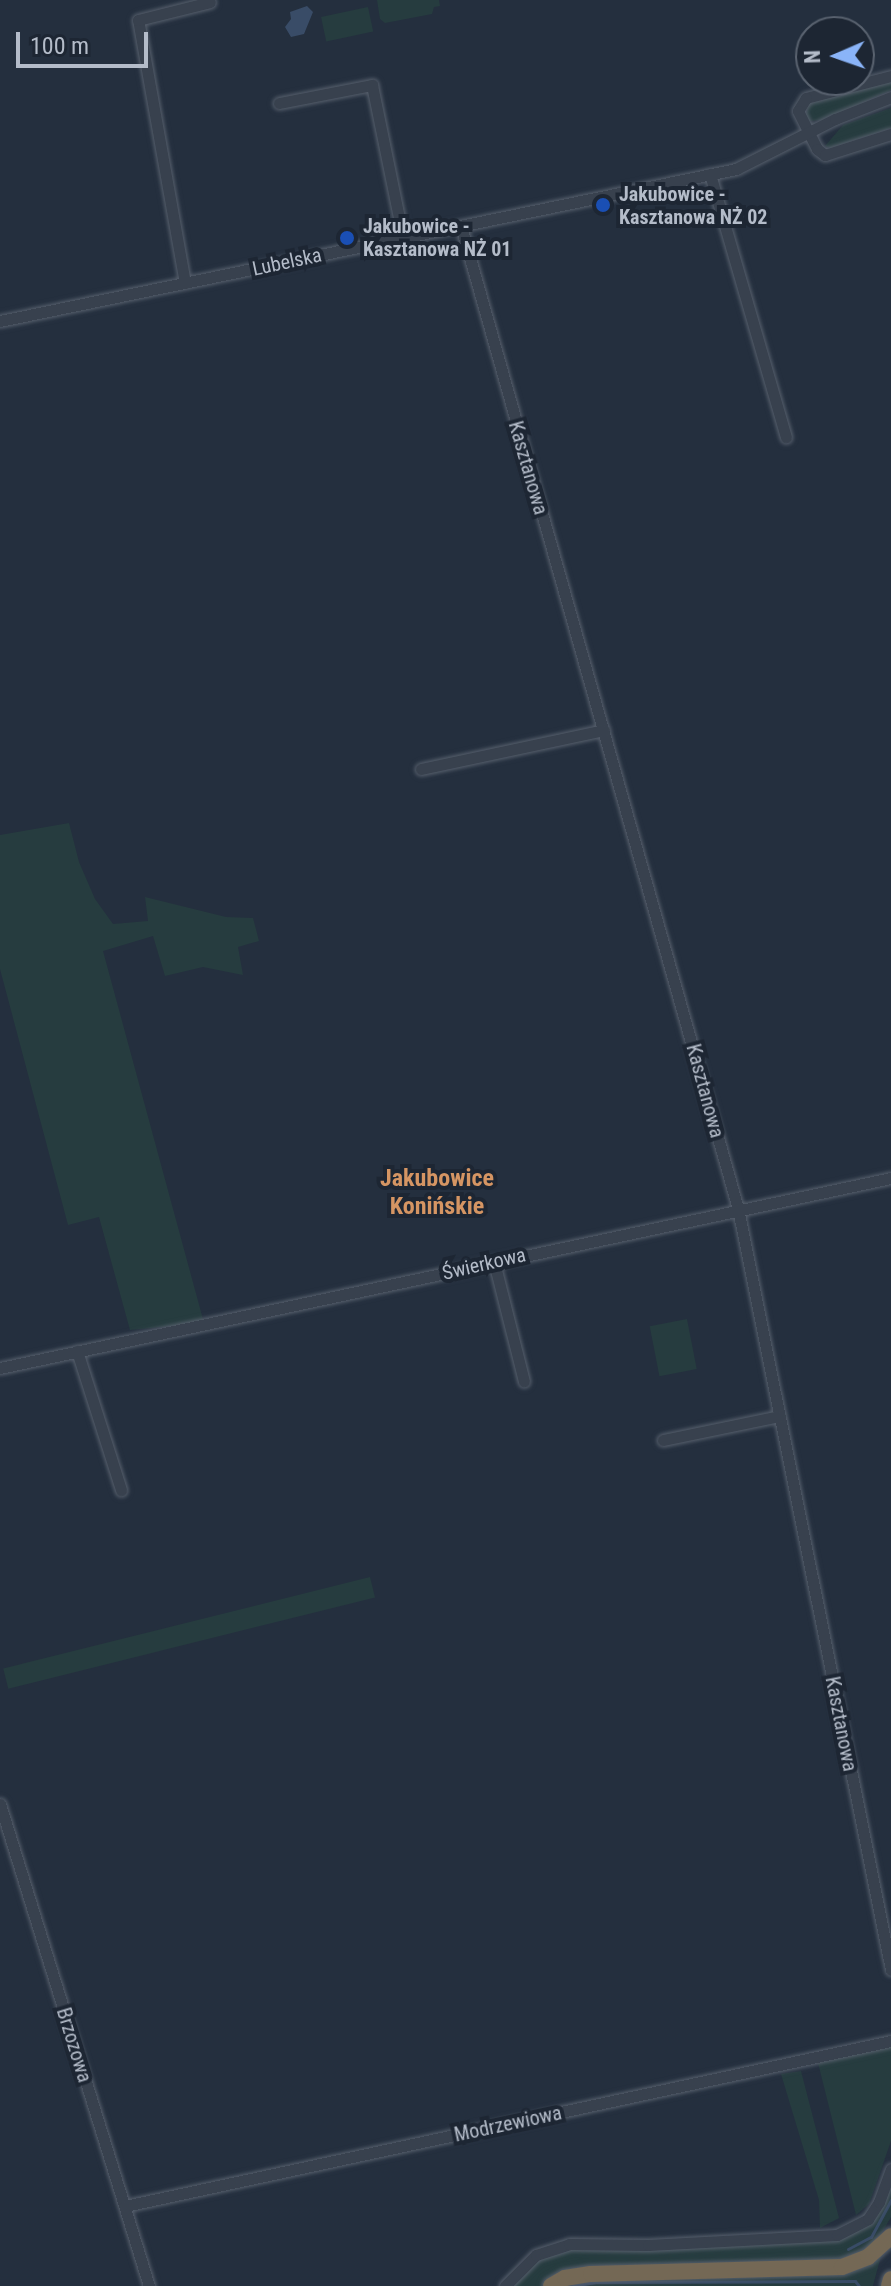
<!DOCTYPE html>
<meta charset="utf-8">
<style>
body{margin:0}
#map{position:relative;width:891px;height:2286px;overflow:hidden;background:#242f3e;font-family:"Roboto Condensed",sans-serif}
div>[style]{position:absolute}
.green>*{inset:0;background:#263c3f;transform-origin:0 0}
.water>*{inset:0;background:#394c67}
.stream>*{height:3px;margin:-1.5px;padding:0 1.5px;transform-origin:1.5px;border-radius:1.5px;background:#394c67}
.roads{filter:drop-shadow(0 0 2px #565f6c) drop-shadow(0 0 2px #565f6c)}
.minor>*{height:11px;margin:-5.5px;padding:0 5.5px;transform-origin:5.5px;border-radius:5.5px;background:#38414e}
.highway>*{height:16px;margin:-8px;padding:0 8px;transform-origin:8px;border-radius:8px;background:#746855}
.dots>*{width:22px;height:22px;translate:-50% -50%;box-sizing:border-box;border:4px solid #1d2633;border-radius:50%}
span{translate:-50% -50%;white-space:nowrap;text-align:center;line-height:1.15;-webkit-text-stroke:8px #1d2633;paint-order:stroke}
.poi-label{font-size:20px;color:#b4bcc9;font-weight:700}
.left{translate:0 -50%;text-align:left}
.street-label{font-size:20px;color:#b4bcc9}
.quarter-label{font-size:24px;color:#d59563;font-weight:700}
.north{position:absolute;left:795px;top:16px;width:80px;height:80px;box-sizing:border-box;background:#1d2633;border:2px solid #59626f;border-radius:50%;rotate:268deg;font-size:22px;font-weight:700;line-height:32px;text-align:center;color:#b4bcc9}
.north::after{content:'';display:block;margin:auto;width:28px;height:36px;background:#8ab4f8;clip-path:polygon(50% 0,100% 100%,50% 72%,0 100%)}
.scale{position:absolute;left:16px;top:32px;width:132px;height:36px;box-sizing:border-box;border:4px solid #b4bcc9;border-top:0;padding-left:10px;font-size:24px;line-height:28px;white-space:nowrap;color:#b4bcc9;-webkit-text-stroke:6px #1d2633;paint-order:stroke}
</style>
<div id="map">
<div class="green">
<i style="clip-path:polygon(377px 0,439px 0,440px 6px,434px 7px,432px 14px,385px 23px,380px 19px)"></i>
<i style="left:368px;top:7px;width:25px;height:48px;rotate:78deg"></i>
<i style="clip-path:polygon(891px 80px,891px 90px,823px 120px,809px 121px,805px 117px,810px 101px)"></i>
<i style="clip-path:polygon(891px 108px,891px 128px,830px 148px,825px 146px,843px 125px)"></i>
<i style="clip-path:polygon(69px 823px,79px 862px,95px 899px,113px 924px,148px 921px,145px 897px,226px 917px,253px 918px,259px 941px,238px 947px,243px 975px,203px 967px,165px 976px,153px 936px,103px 951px,204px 1323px,130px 1330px,99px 1217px,68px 1225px,0 969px,0 835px)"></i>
<i style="left:687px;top:1319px;width:51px;height:38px;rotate:79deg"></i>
<i style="left:370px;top:1577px;width:21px;height:378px;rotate:76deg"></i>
<i style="clip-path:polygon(891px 2045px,891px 2141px,869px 2204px,856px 2215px,818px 2063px)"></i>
<i style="clip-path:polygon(801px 2071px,839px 2218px,820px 2228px,819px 2200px,781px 2074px)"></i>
<i style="clip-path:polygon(891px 2188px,891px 2217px,880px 2236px,870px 2249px,836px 2261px,550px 2280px,542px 2286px,512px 2286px,538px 2259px,570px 2248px,674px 2248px,839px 2240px,864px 2228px,883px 2206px)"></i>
<i style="clip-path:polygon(881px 2256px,873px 2286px,561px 2286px,568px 2282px,822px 2274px)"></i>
</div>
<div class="water">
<i style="clip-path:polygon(307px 6px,313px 12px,304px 34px,291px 37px,285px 27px,291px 19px,290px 12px)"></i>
</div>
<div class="stream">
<i style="left:848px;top:2249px;width:26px;rotate:-28deg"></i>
<i style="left:871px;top:2237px;width:42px;rotate:-61.6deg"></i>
<i style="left:573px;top:2286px;width:23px;rotate:-10deg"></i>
<i style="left:596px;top:2282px;width:259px;rotate:-0.2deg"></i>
<i style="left:855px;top:2281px;width:6px;rotate:51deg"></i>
</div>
<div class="roads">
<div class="minor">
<i style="left:891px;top:76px;width:88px;rotate:165.5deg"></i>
<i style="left:806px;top:98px;width:15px;rotate:122deg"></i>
<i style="left:798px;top:111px;width:42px;rotate:63.4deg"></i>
<i style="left:817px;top:149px;width:10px;rotate:37deg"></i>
<i style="left:825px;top:155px;width:69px;rotate:-17.7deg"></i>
<i style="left:279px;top:103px;width:95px;rotate:-11deg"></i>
<i style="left:372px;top:85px;width:156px;rotate:78.5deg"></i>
<i style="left:710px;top:174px;width:274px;rotate:73.9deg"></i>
<i style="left:461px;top:226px;width:1021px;rotate:74.26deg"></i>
<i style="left:738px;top:1209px;width:776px;rotate:78.63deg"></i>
<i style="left:185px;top:283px;width:267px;rotate:-100.1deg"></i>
<i style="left:138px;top:20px;width:74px;rotate:-14deg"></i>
<i style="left:0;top:321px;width:752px;rotate:-11.67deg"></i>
<i style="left:736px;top:169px;width:111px;rotate:-26.8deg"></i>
<i style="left:835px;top:119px;width:60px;rotate:-21.4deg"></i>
<i style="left:421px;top:769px;width:187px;rotate:-12deg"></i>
<i style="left:494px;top:1262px;width:123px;rotate:75.9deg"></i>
<i style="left:77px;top:1351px;width:146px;rotate:72.4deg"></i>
<i style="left:0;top:1368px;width:911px;rotate:-12.04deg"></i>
<i style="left:663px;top:1440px;width:119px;rotate:-11.6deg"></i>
<i style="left:0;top:1804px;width:505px;rotate:72.82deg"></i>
<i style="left:125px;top:2206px;width:784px;rotate:-12.16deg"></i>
<i style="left:505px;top:2286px;width:44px;rotate:-45deg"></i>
<i style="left:536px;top:2255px;width:35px;rotate:-18deg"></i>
<i style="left:569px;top:2244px;width:79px;rotate:0.7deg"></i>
<i style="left:648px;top:2245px;width:189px;rotate:-3deg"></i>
<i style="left:837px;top:2235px;width:35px;rotate:-27deg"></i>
<i style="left:868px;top:2219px;width:20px;rotate:-57deg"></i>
<i style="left:879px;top:2202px;width:35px;rotate:-70deg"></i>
</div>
<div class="highway">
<i style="left:551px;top:2286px;width:16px;rotate:-30deg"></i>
<i style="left:565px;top:2278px;width:26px;rotate:-9deg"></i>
<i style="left:591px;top:2274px;width:251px;rotate:-1.6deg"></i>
<i style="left:842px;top:2267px;width:28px;rotate:-21deg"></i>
<i style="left:868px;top:2257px;width:31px;rotate:-42deg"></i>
<i style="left:889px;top:2286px;width:7px;rotate:-74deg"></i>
</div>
</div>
<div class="dots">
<i style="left:603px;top:205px;background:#1a4fb4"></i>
<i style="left:347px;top:238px;background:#1a4fb4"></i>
</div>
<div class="poi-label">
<span class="left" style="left:619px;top:206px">Jakubowice -<br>Kasztanowa NŻ 02</span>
<span class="left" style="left:363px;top:238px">Jakubowice -<br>Kasztanowa NŻ 01</span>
</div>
<div class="street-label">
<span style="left:287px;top:262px;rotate:-12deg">Lubelska</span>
<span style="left:528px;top:468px;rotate:74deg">Kasztanowa</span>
<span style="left:705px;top:1091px;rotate:75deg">Kasztanowa</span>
<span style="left:484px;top:1264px;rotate:-13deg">Świerkowa</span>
<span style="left:841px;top:1724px;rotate:79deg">Kasztanowa</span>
<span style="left:74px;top:2045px;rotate:73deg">Brzozowa</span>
<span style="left:508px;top:2124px;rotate:-12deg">Modrzewiowa</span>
</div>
<div class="quarter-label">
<span style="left:437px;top:1193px">Jakubowice<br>Konińskie</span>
</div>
<div class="north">N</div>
<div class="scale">100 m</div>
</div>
